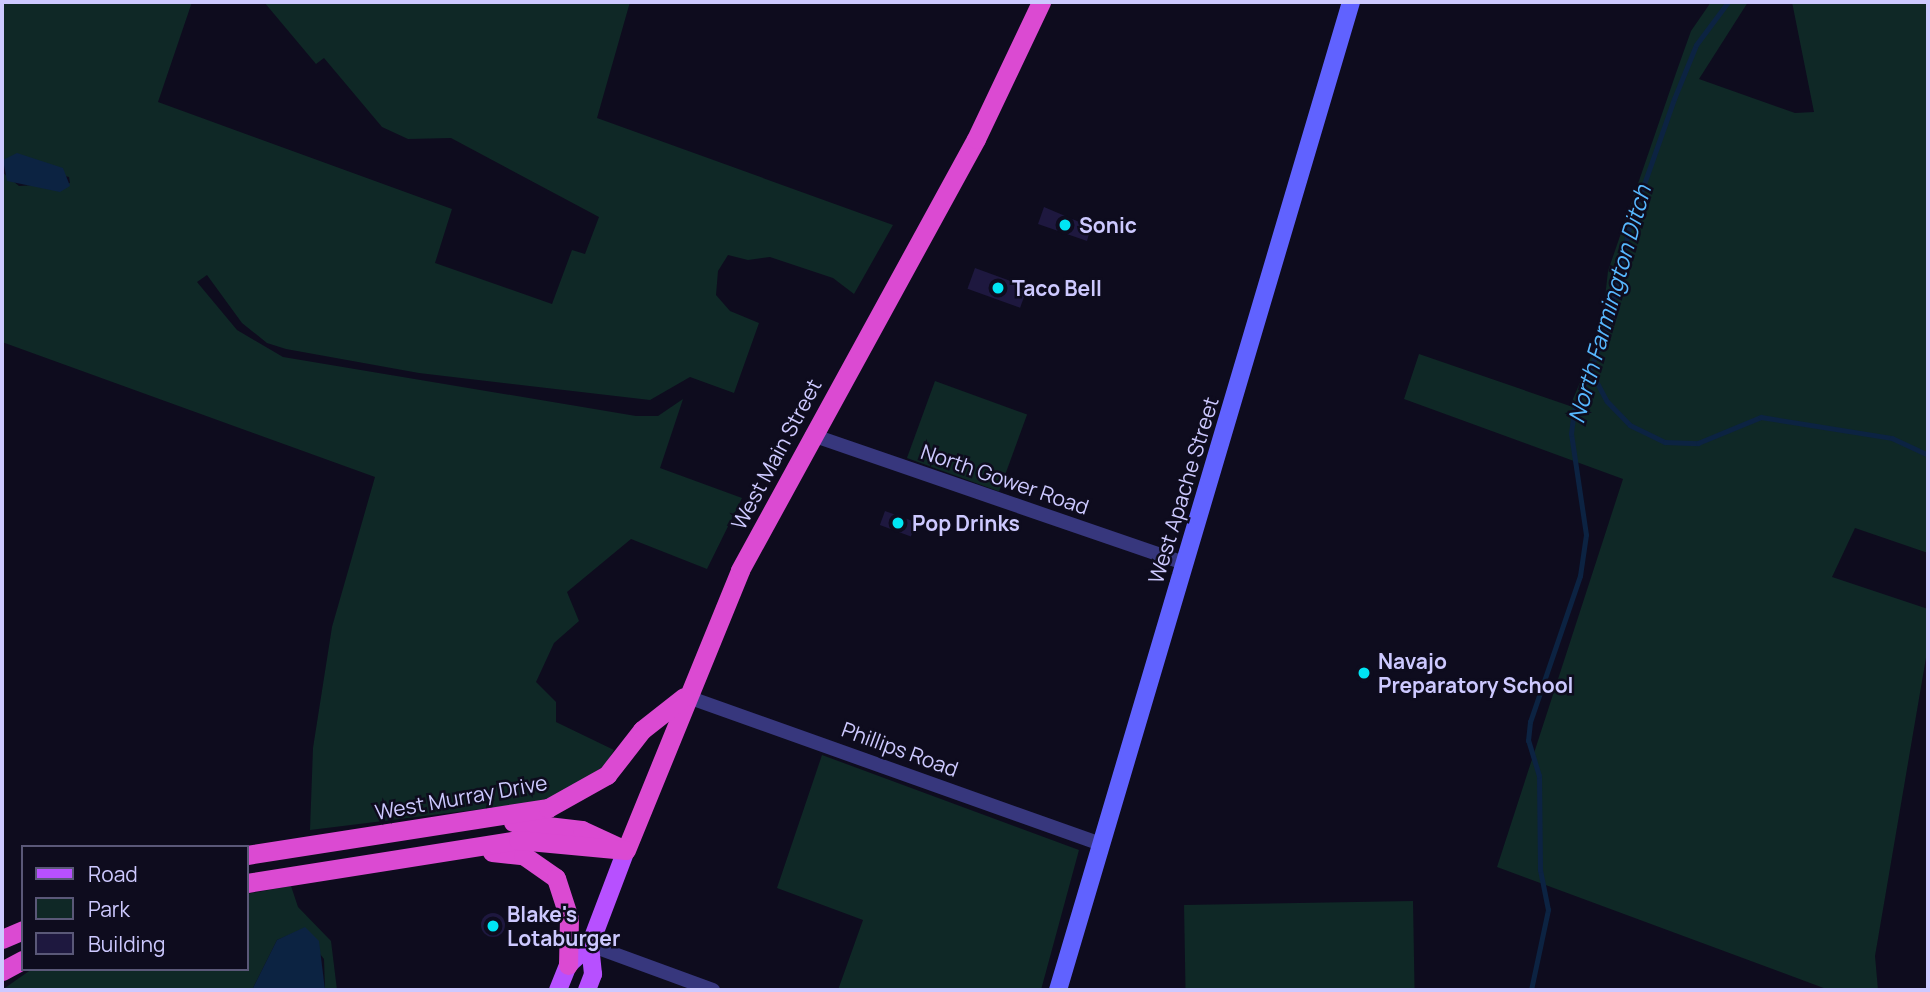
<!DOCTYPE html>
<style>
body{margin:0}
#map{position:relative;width:1930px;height:992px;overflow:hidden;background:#0e0c1e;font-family:Manrope,sans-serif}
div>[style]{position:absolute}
.green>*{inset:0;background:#0f2826;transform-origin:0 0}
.water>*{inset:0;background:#0c2342}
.stream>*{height:4.5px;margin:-2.25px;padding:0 2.25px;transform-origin:2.25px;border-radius:2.25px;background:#0c2342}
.building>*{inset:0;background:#1e183f;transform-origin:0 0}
.round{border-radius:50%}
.minor>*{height:14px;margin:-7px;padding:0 7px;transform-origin:7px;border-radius:7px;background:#37377d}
.secondary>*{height:18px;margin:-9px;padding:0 9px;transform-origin:9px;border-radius:9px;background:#6062ff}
.primary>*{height:18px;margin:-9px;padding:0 9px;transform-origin:9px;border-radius:9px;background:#b750ff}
.trunk>*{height:19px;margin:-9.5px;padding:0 9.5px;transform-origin:9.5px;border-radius:9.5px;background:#db4ad2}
.dots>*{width:19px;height:19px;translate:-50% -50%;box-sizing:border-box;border:4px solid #0e0c1e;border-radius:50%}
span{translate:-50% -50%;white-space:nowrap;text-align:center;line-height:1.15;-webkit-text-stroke:5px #0e0c1e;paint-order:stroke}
.poi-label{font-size:21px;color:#cdc9ff;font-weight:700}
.left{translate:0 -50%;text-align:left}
.street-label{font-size:21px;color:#cdc9ff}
.water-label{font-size:23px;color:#57b8ff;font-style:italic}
.frame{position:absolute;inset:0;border:4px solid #cdc9ff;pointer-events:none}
.legend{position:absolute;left:21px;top:845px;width:228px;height:126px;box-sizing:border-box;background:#0e0c1e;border:2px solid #5a5878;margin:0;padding:9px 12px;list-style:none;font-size:21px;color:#cdc9ff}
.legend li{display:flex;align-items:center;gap:14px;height:35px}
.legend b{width:35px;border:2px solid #5a5878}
</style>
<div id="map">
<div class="green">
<i style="clip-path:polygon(2px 2px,192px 2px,158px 102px,452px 209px,435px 263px,552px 304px,572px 250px,585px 254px,599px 217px,451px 138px,408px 139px,382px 127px,324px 58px,316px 64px,264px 2px,630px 2px,597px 118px,893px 225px,854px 294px,833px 278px,770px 257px,748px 260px,728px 255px,718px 271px,716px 295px,730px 311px,759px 323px,734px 393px,690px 377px,650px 400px,419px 373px,286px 349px,267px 343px,242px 323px,207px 275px,197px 282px,237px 330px,283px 357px,636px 416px,658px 416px,683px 399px,660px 468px,742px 498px,707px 569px,631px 539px,567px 592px,579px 621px,554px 643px,536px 682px,556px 702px,556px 722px,614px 750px,605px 765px,570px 789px,538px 802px,310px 830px,313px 748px,332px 627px,375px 477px,2px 342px,2px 172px,19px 186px,70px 183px,69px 177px,3px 160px,2px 167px)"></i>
<i style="clip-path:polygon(1711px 2px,1748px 2px,1699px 79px,1795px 113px,1814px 112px,1792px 2px,1928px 2px,1928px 553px,1855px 528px,1832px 577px,1928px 609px,1928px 646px,1875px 956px,1878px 990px,1829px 990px,1497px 867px,1623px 479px,1404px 399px,1419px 354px,1570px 406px,1601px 333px,1608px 271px,1676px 73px,1691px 31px)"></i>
<i style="left:935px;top:381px;width:98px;height:82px;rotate:20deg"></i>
<i style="clip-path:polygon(822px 755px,1079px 850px,1041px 990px,838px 990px,863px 920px,777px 888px)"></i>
<i style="clip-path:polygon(291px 886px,298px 907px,331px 941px,337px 990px,325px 990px,324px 959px,301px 930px,277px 940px,252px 990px,2px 990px,32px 969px,247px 969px,247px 894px)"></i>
<i style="left:1413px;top:901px;width:89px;height:229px;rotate:89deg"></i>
</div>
<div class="water">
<i style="clip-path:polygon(17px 153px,63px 168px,70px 186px,60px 192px,7px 181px,3px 160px)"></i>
<i style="clip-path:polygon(305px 927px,319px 941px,325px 990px,252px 990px,277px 940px)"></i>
</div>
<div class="stream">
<i style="left:1590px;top:369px;width:36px;rotate:62deg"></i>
<i style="left:1607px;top:401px;width:33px;rotate:46deg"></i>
<i style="left:1630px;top:425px;width:39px;rotate:26deg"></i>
<i style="left:1665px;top:442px;width:33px;rotate:2deg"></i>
<i style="left:1698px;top:443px;width:68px;rotate:-22.4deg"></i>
<i style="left:1761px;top:417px;width:133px;rotate:9.1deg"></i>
<i style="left:1892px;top:438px;width:40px;rotate:25deg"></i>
<i style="left:1531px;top:990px;width:82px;rotate:-78deg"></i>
<i style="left:1548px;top:910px;width:41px;rotate:-101.3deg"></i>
<i style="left:1540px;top:870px;width:94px;rotate:-90.6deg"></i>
<i style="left:1539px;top:776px;width:37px;rotate:-107deg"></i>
<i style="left:1528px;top:741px;width:19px;rotate:-84deg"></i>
<i style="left:1530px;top:722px;width:154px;rotate:-71.1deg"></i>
<i style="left:1580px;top:576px;width:41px;rotate:-81.7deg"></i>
<i style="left:1586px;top:535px;width:102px;rotate:-98.4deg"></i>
<i style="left:1571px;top:434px;width:23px;rotate:-83deg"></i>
<i style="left:1574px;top:411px;width:93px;rotate:-68.7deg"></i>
<i style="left:1608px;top:324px;width:102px;rotate:-77.6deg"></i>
<i style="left:1630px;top:224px;width:133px;rotate:-70.6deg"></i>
<i style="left:1674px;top:99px;width:58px;rotate:-67.8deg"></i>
<i style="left:1696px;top:45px;width:54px;rotate:-53.3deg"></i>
</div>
<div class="building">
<i style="clip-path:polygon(1044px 207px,1091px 227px,1087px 241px,1038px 224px)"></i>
<i style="left:975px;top:268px;width:56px;height:22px;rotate:20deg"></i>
<i style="left:885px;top:511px;width:33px;height:15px;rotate:20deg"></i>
<i class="round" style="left:481px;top:913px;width:24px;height:24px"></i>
</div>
<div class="minor">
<i style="left:812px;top:435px;width:393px;rotate:19deg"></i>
<i style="left:685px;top:696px;width:441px;rotate:19.6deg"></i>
<i style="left:590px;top:945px;width:131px;rotate:20.1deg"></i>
</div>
<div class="secondary">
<i style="left:1058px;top:990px;width:1031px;rotate:-73.48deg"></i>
</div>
<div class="primary">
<i style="left:558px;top:990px;width:27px;rotate:-68deg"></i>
<i style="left:568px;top:965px;width:30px;rotate:-42deg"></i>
<i style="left:590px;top:945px;width:102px;rotate:-69.2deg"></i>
<i style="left:587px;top:990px;width:17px;rotate:-69deg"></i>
<i style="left:593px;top:974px;width:29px;rotate:-96deg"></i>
</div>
<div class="trunk">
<i style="left:513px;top:822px;width:69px;rotate:6.6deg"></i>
<i style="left:582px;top:830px;width:43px;rotate:24.8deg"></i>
<i style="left:626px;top:850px;width:302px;rotate:-67.8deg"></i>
<i style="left:740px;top:570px;width:491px;rotate:-61.3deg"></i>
<i style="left:976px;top:139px;width:152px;rotate:-64.6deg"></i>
<i style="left:492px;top:852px;width:31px;rotate:6deg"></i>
<i style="left:523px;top:855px;width:40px;rotate:34.9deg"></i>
<i style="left:556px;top:878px;width:42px;rotate:72deg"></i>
<i style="left:569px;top:918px;width:47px;rotate:91.2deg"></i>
<i style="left:247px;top:855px;width:305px;rotate:-8.9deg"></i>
<i style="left:548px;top:808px;width:68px;rotate:-29.2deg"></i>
<i style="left:607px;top:775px;width:57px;rotate:-52.1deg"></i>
<i style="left:642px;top:730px;width:53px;rotate:-38.2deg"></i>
<i style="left:247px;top:883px;width:274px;rotate:-9deg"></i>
<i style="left:518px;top:840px;width:108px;rotate:5.3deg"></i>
<i style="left:2px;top:939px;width:23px;rotate:-23deg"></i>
<i style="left:2px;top:971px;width:24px;rotate:-28deg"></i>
</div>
<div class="dots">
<i style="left:1065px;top:225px;background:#00e5f4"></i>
<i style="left:998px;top:288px;background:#00e5f4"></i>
<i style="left:898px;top:523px;background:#00e5f4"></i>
<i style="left:1364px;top:673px;background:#00e5f4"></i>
<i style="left:493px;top:926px;background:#00e5f4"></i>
</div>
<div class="poi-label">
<span class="left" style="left:1079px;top:225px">Sonic</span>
<span class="left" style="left:1012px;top:288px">Taco Bell</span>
<span class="left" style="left:912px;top:523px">Pop Drinks</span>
<span class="left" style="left:1378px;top:673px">Navajo<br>Preparatory School</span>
<span class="left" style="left:507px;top:926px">Blake's<br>Lotaburger</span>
</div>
<div class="street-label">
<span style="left:776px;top:454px;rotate:-62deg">West Main Street</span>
<span style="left:1005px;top:479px;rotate:19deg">North Gower Road</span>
<span style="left:1183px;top:490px;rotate:-73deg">West Apache Street</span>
<span style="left:900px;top:749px;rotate:20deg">Phillips Road</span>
<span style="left:461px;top:797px;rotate:-10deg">West Murray Drive</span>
</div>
<div class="water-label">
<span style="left:1609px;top:304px;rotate:-74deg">North Farmington Ditch</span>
</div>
<div class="frame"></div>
<ul class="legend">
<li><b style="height:9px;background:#b750ff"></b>Road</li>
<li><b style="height:19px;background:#0f2826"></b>Park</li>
<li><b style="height:19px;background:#1e183f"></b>Building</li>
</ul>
</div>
